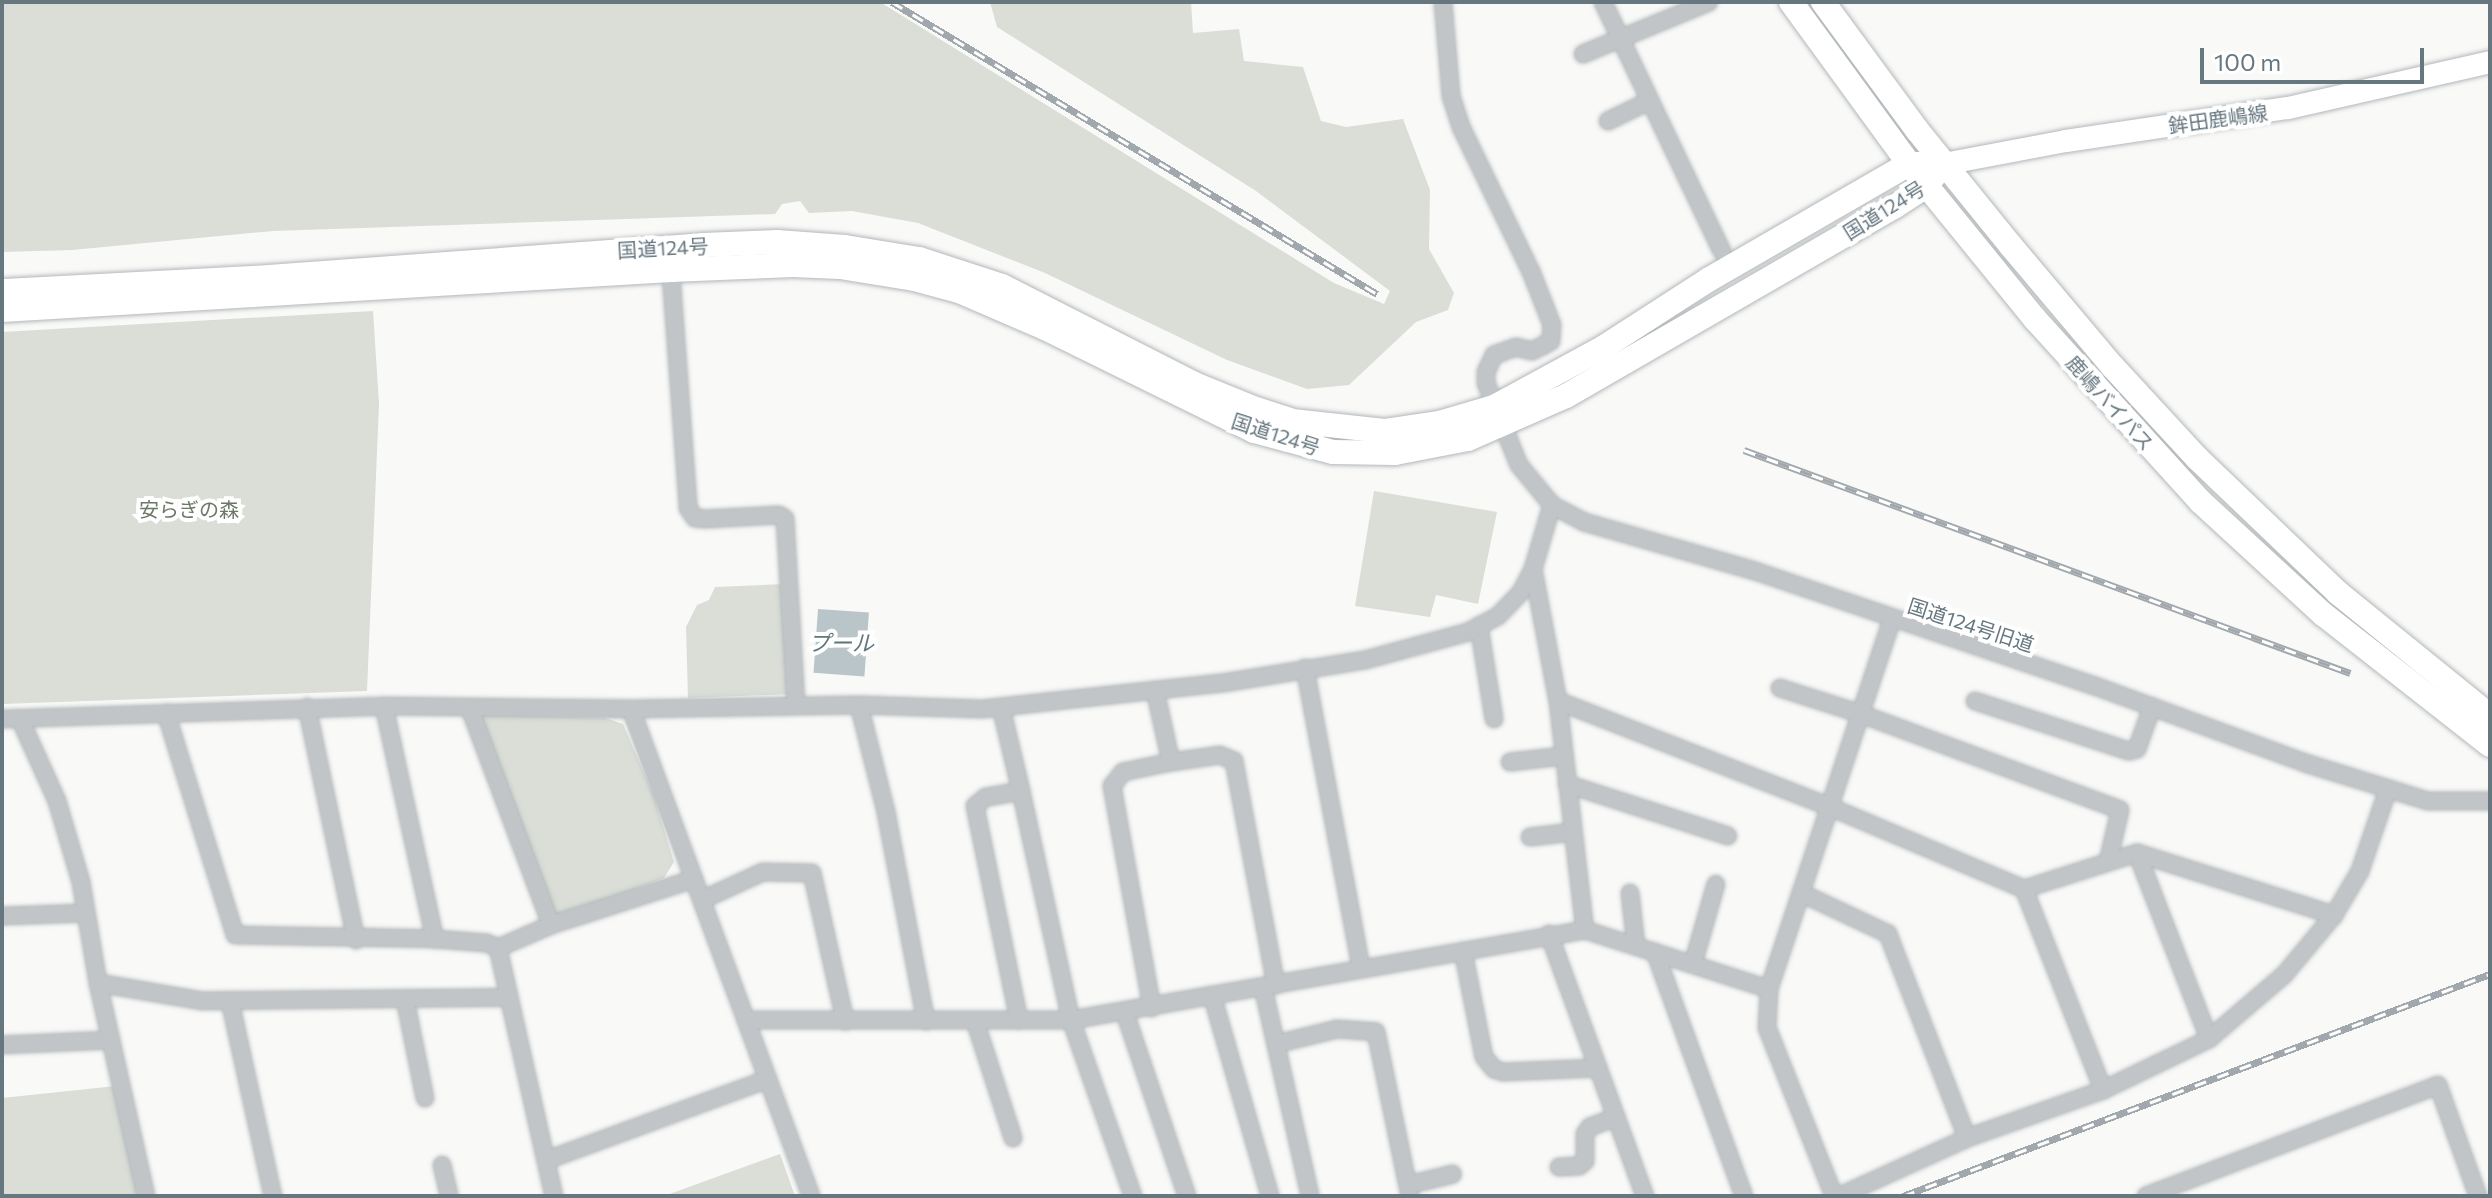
<!DOCTYPE html>
<meta charset="utf-8">
<style>
body{margin:0}
#map{position:relative;width:2492px;height:1198px;overflow:hidden;background:#f9f9f7;font-family:Commissioner,"Noto Sans JP",sans-serif}
div>[style]{position:absolute}
.green>*{inset:0;background:#daded7}
.water>*{inset:0;background:#bac5c9;transform-origin:0 0}
.roads{filter:drop-shadow(0 0 2px #b2b8bb) drop-shadow(0 0 2px #b2b8bb)}
.minor>*{height:16px;margin:-8px;padding:0 8px;transform-origin:8px;border-radius:8px;background:#c1c5c8}
.major>*{height:22px;margin:-11px;padding:0 11px;transform-origin:11px;border-radius:11px;background:#fff}
.highway>*{height:24px;margin:-12px;padding:0 12px;transform-origin:12px;border-radius:12px;background:#fff}
.rail>*{height:7px;margin-top:-3.5px;transform-origin:0;background:repeating-linear-gradient(90deg,#fff 0 12px,#a1a8ad 0 24px);box-sizing:border-box;border-block:2px solid #a1a8ad}
span{translate:-50% -50%;white-space:nowrap;text-align:center;line-height:1.15;-webkit-text-stroke:8px #fff;paint-order:stroke}
.street-label{font-size:20px;color:#667780}
.park-label{font-size:20px;color:#6a7865}
.water-label{font-size:22px;color:#61757a;font-style:italic}
.frame{position:absolute;inset:0;border:4px solid #667780;pointer-events:none}
.scale{position:absolute;left:2200px;top:48px;width:224px;height:36px;box-sizing:border-box;border:4px solid #667780;border-top:0;padding-left:10px;font-size:24px;line-height:28px;white-space:nowrap;color:#667780;-webkit-text-stroke:6px #fff;paint-order:stroke}
</style>
<div id="map">
<div class="green">
<i style="clip-path:polygon(2px 2px,880px 2px,1334px 283px,1384px 304px,1390px 291px,1256px 191px,997px 27px,990px 2px,1191px 2px,1193px 33px,1239px 29px,1244px 61px,1303px 67px,1321px 121px,1346px 127px,1403px 119px,1430px 190px,1429px 249px,1454px 293px,1448px 310px,1416px 322px,1349px 385px,1307px 389px,1227px 360px,1045px 273px,918px 223px,852px 211px,809px 213px,800px 201px,782px 204px,775px 214px,273px 231px,72px 250px,2px 252px)"></i>
<i style="clip-path:polygon(373px 311px,379px 404px,367px 691px,2px 704px,2px 332px)"></i>
<i style="clip-path:polygon(1374px 491px,1497px 512px,1478px 604px,1436px 595px,1430px 617px,1355px 606px)"></i>
<i style="clip-path:polygon(785px 584px,792px 694px,688px 698px,686px 627px,697px 605px,709px 600px,715px 587px)"></i>
<i style="clip-path:polygon(477px 714px,605px 718px,623px 724px,653px 794px,674px 862px,664px 878px,555px 919px)"></i>
<i style="clip-path:polygon(116px 1086px,141px 1196px,2px 1196px,2px 1098px)"></i>
<i style="clip-path:polygon(780px 1154px,795px 1196px,664px 1196px)"></i>
</div>
<div class="water">
<i style="left:818px;top:609px;width:51px;height:64px;rotate:4deg"></i>
</div>
<div class="roads">
<div class="minor">
<i style="left:1443px;top:2px;width:94px;rotate:85.1deg"></i>
<i style="left:1451px;top:96px;width:33px;rotate:72deg"></i>
<i style="left:1461px;top:127px;width:163px;rotate:64.2deg"></i>
<i style="left:1532px;top:274px;width:55px;rotate:68.6deg"></i>
<i style="left:1552px;top:325px;width:16px;rotate:94deg"></i>
<i style="left:1551px;top:341px;width:8px;rotate:150deg"></i>
<i style="left:1544px;top:345px;width:13px;rotate:153deg"></i>
<i style="left:1532px;top:351px;width:16px;rotate:-166deg"></i>
<i style="left:1516px;top:347px;width:23px;rotate:160deg"></i>
<i style="left:1494px;top:355px;width:19px;rotate:115deg"></i>
<i style="left:1486px;top:372px;width:11px;rotate:90deg"></i>
<i style="left:1486px;top:383px;width:88px;rotate:68.1deg"></i>
<i style="left:1519px;top:465px;width:52px;rotate:50.5deg"></i>
<i style="left:1552px;top:505px;width:36px;rotate:28deg"></i>
<i style="left:1584px;top:522px;width:178px;rotate:16deg"></i>
<i style="left:1755px;top:571px;width:359px;rotate:18.7deg"></i>
<i style="left:2095px;top:686px;width:224px;rotate:20.1deg"></i>
<i style="left:2305px;top:763px;width:129px;rotate:17.2deg"></i>
<i style="left:2428px;top:801px;width:62px"></i>
<i style="left:1603px;top:2px;width:276px;rotate:64.5deg"></i>
<i style="left:1583px;top:54px;width:136px;rotate:-22.4deg"></i>
<i style="left:1608px;top:121px;width:46px;rotate:-26deg"></i>
<i style="left:670px;top:260px;width:249px;rotate:85.8deg"></i>
<i style="left:688px;top:508px;width:12px;rotate:55deg"></i>
<i style="left:695px;top:518px;width:10px;rotate:6deg"></i>
<i style="left:705px;top:519px;width:74px;rotate:-3.1deg"></i>
<i style="left:779px;top:515px;width:7px;rotate:34deg"></i>
<i style="left:785px;top:519px;width:185px;rotate:86.6deg"></i>
<i style="left:1533px;top:569px;width:134px;rotate:79.3deg"></i>
<i style="left:1558px;top:701px;width:231px;rotate:83.3deg"></i>
<i style="left:1479px;top:626px;width:94px;rotate:80.8deg"></i>
<i style="left:1305px;top:668px;width:305px;rotate:79.4deg"></i>
<i style="left:1780px;top:688px;width:85px;rotate:17.8deg"></i>
<i style="left:1861px;top:714px;width:276px;rotate:20.3deg"></i>
<i style="left:2120px;top:810px;width:53px;rotate:103deg"></i>
<i style="left:1155px;top:690px;width:74px;rotate:77.5deg"></i>
<i style="left:1558px;top:701px;width:292px;rotate:21.3deg"></i>
<i style="left:1830px;top:807px;width:211px;rotate:22.9deg"></i>
<i style="left:2024px;top:889px;width:119px;rotate:-17.7deg"></i>
<i style="left:2137px;top:853px;width:207px;rotate:17.5deg"></i>
<i style="left:1975px;top:701px;width:162px;rotate:18deg"></i>
<i style="left:2129px;top:751px;width:8px;rotate:-14deg"></i>
<i style="left:2137px;top:749px;width:45px;rotate:-70.3deg"></i>
<i style="left:859px;top:705px;width:110px;rotate:75.8deg"></i>
<i style="left:886px;top:812px;width:213px;rotate:79.2deg"></i>
<i style="left:384px;top:706px;width:239px;rotate:77.7deg"></i>
<i style="left:307px;top:707px;width:238px;rotate:78.1deg"></i>
<i style="left:1001px;top:707px;width:86px;rotate:76.6deg"></i>
<i style="left:1021px;top:791px;width:36px;rotate:170deg"></i>
<i style="left:986px;top:797px;width:14px;rotate:141deg"></i>
<i style="left:975px;top:806px;width:219px;rotate:78.4deg"></i>
<i style="left:470px;top:709px;width:231px;rotate:69.4deg"></i>
<i style="left:631px;top:709px;width:519px;rotate:69.72deg"></i>
<i style="left:166px;top:713px;width:232px;rotate:72.7deg"></i>
<i style="left:235px;top:935px;width:200px;rotate:1.1deg"></i>
<i style="left:435px;top:939px;width:52px;rotate:4.4deg"></i>
<i style="left:487px;top:943px;width:12px;rotate:24deg"></i>
<i style="left:498px;top:948px;width:254px;rotate:77.3deg"></i>
<i style="left:2px;top:719px;width:382px;rotate:-1.9deg"></i>
<i style="left:384px;top:706px;width:247px;rotate:0.7deg"></i>
<i style="left:631px;top:709px;width:228px;rotate:-1deg"></i>
<i style="left:859px;top:705px;width:123px;rotate:1.9deg"></i>
<i style="left:982px;top:709px;width:248px;rotate:-6.2deg"></i>
<i style="left:1229px;top:682px;width:138px;rotate:-9.2deg"></i>
<i style="left:1365px;top:660px;width:107px;rotate:-15.2deg"></i>
<i style="left:1468px;top:632px;width:34px;rotate:-28deg"></i>
<i style="left:1498px;top:616px;width:33px;rotate:-46deg"></i>
<i style="left:1521px;top:592px;width:26px;rotate:-62deg"></i>
<i style="left:1533px;top:569px;width:67px;rotate:-73.5deg"></i>
<i style="left:20px;top:719px;width:90px;rotate:65.7deg"></i>
<i style="left:57px;top:801px;width:84px;rotate:73.5deg"></i>
<i style="left:81px;top:882px;width:102px;rotate:80.4deg"></i>
<i style="left:98px;top:983px;width:218px;rotate:77.3deg"></i>
<i style="left:1510px;top:762px;width:54px;rotate:-6.3deg"></i>
<i style="left:1567px;top:784px;width:169px;rotate:17.9deg"></i>
<i style="left:1021px;top:791px;width:234px;rotate:77.7deg"></i>
<i style="left:1071px;top:1020px;width:187px;rotate:70.6deg"></i>
<i style="left:1530px;top:837px;width:43px;rotate:-6.6deg"></i>
<i style="left:2137px;top:853px;width:199px;rotate:68.8deg"></i>
<i style="left:2024px;top:889px;width:216px;rotate:68.5deg"></i>
<i style="left:1630px;top:893px;width:53px;rotate:83.5deg"></i>
<i style="left:1801px;top:893px;width:96px;rotate:25.2deg"></i>
<i style="left:1888px;top:934px;width:219px;rotate:68.8deg"></i>
<i style="left:702px;top:900px;width:67px;rotate:-24.7deg"></i>
<i style="left:763px;top:872px;width:49px;rotate:1.2deg"></i>
<i style="left:812px;top:873px;width:152px;rotate:77.4deg"></i>
<i style="left:2px;top:916px;width:84px;rotate:-2deg"></i>
<i style="left:1549px;top:934px;width:279px;rotate:69.9deg"></i>
<i style="left:498px;top:948px;width:58px;rotate:-23.5deg"></i>
<i style="left:551px;top:925px;width:150px;rotate:-17.8deg"></i>
<i style="left:1463px;top:951px;width:108px;rotate:78.8deg"></i>
<i style="left:1484px;top:1057px;width:16px;rotate:50deg"></i>
<i style="left:1494px;top:1069px;width:9px;rotate:18deg"></i>
<i style="left:1503px;top:1072px;width:95px;rotate:-2.4deg"></i>
<i style="left:1655px;top:952px;width:260px;rotate:70deg"></i>
<i style="left:1693px;top:964px;width:83px;rotate:-74deg"></i>
<i style="left:98px;top:983px;width:107px;rotate:9.7deg"></i>
<i style="left:203px;top:1001px;width:306px;rotate:-0.7deg"></i>
<i style="left:1263px;top:987px;width:214px;rotate:77.3deg"></i>
<i style="left:1212px;top:995px;width:209px;rotate:73.9deg"></i>
<i style="left:405px;top:999px;width:101px;rotate:78.6deg"></i>
<i style="left:230px;top:1001px;width:200px;rotate:77.6deg"></i>
<i style="left:1152px;top:1008px;width:226px;rotate:-100.2deg"></i>
<i style="left:1112px;top:786px;width:18px;rotate:-52deg"></i>
<i style="left:1123px;top:772px;width:49px;rotate:-11.8deg"></i>
<i style="left:1171px;top:762px;width:49px;rotate:-8.1deg"></i>
<i style="left:1220px;top:755px;width:15px;rotate:23deg"></i>
<i style="left:1234px;top:761px;width:228px;rotate:79.4deg"></i>
<i style="left:1125px;top:1013px;width:193px;rotate:71.3deg"></i>
<i style="left:746px;top:1020px;width:325px"></i>
<i style="left:1071px;top:1020px;width:522px;rotate:-9.93deg"></i>
<i style="left:1585px;top:930px;width:193px;rotate:17.8deg"></i>
<i style="left:975px;top:1021px;width:123px;rotate:72deg"></i>
<i style="left:1276px;top:1044px;width:63px;rotate:-13.8deg"></i>
<i style="left:1337px;top:1029px;width:39px;rotate:4deg"></i>
<i style="left:1376px;top:1032px;width:167px;rotate:78.3deg"></i>
<i style="left:2px;top:1045px;width:109px;rotate:-2.6deg"></i>
<i style="left:547px;top:1160px;width:235px;rotate:-20.1deg"></i>
<i style="left:442px;top:1165px;width:32px;rotate:77deg"></i>
<i style="left:1559px;top:1167px;width:20px;rotate:-3deg"></i>
<i style="left:1579px;top:1166px;width:8px;rotate:-40deg"></i>
<i style="left:1585px;top:1161px;width:27px;rotate:-90deg"></i>
<i style="left:1585px;top:1134px;width:9px;rotate:-54deg"></i>
<i style="left:1590px;top:1127px;width:28px;rotate:-21deg"></i>
<i style="left:1408px;top:1185px;width:46px;rotate:-13.7deg"></i>
<i style="left:1834px;top:1196px;width:181px;rotate:-111.7deg"></i>
<i style="left:1767px;top:1028px;width:39px;rotate:-87deg"></i>
<i style="left:1769px;top:989px;width:389px;rotate:-71.6deg"></i>
<i style="left:1840px;top:1196px;width:140px;rotate:-24.5deg"></i>
<i style="left:1967px;top:1138px;width:144px;rotate:-19.4deg"></i>
<i style="left:2103px;top:1090px;width:118px;rotate:-25.7deg"></i>
<i style="left:2209px;top:1039px;width:99px;rotate:-40.5deg"></i>
<i style="left:2284px;top:975px;width:78px;rotate:-50.2deg"></i>
<i style="left:2334px;top:915px;width:51px;rotate:-59.4deg"></i>
<i style="left:2360px;top:871px;width:87px;rotate:-71.1deg"></i>
<i style="left:2146px;top:1196px;width:312px;rotate:-20.8deg"></i>
<i style="left:2438px;top:1085px;width:118px;rotate:70.2deg"></i>
</div>
<div class="major">
<i style="left:1944px;top:164px;width:124px;rotate:-10.7deg"></i>
<i style="left:2066px;top:141px;width:224px;rotate:-8.5deg"></i>
<i style="left:2288px;top:108px;width:207px;rotate:-12.8deg"></i>
</div>
<div class="highway">
<i style="left:1791px;top:2px;width:200px;rotate:53.9deg"></i>
<i style="left:1909px;top:164px;width:200px;rotate:50.9deg"></i>
<i style="left:2035px;top:319px;width:247px;rotate:47.8deg"></i>
<i style="left:2201px;top:502px;width:166px;rotate:42.6deg"></i>
<i style="left:2323px;top:614px;width:212px;rotate:38.1deg"></i>
<i style="left:1823px;top:2px;width:159px;rotate:53.7deg"></i>
<i style="left:1917px;top:130px;width:149px;rotate:51deg"></i>
<i style="left:2011px;top:246px;width:158px;rotate:49.9deg"></i>
<i style="left:2113px;top:367px;width:125px;rotate:47.3deg"></i>
<i style="left:2198px;top:459px;width:194px;rotate:43.7deg"></i>
<i style="left:2338px;top:593px;width:196px;rotate:39deg"></i>
<i style="left:2px;top:291px;width:267px;rotate:-3deg"></i>
<i style="left:269px;top:277px;width:435px;rotate:-4.2deg"></i>
<i style="left:703px;top:245px;width:74px;rotate:-2.3deg"></i>
<i style="left:777px;top:242px;width:68px;rotate:4.2deg"></i>
<i style="left:845px;top:247px;width:75px;rotate:9.2deg"></i>
<i style="left:919px;top:259px;width:87px;rotate:18deg"></i>
<i style="left:1002px;top:286px;width:216px;rotate:27deg"></i>
<i style="left:1194px;top:384px;width:67px;rotate:22deg"></i>
<i style="left:1256px;top:409px;width:38px;rotate:18deg"></i>
<i style="left:1292px;top:421px;width:93px;rotate:6.2deg"></i>
<i style="left:1384px;top:431px;width:56px;rotate:-8.3deg"></i>
<i style="left:1439px;top:423px;width:57px;rotate:-16.2deg"></i>
<i style="left:1494px;top:407px;width:125px;rotate:-28.6deg"></i>
<i style="left:1604px;top:347px;width:124px;rotate:-32.8deg"></i>
<i style="left:1708px;top:280px;width:232px;rotate:-30deg"></i>
<i style="left:1909px;top:164px;width:35px"></i>
<i style="left:2px;top:310px;width:670px;rotate:-3.42deg"></i>
<i style="left:671px;top:270px;width:122px;rotate:-2.3deg"></i>
<i style="left:793px;top:265px;width:47px;rotate:2.4deg"></i>
<i style="left:840px;top:267px;width:75px;rotate:9.2deg"></i>
<i style="left:914px;top:279px;width:47px;rotate:14.9deg"></i>
<i style="left:959px;top:291px;width:94px;rotate:23.3deg"></i>
<i style="left:1045px;top:328px;width:233px;rotate:26.2deg"></i>
<i style="left:1254px;top:431px;width:82px;rotate:14.9deg"></i>
<i style="left:1333px;top:452px;width:62px;rotate:0.9deg"></i>
<i style="left:1395px;top:453px;width:74px;rotate:-10.9deg"></i>
<i style="left:1468px;top:439px;width:107px;rotate:-23.7deg"></i>
<i style="left:1566px;top:396px;width:379px;rotate:-30deg"></i>
<i style="left:1894px;top:207px;width:38px;rotate:-33deg"></i>
<i style="left:1926px;top:186px;width:28px;rotate:-51deg"></i>
</div>
</div>
<div class="rail">
<i style="left:892px;top:2px;width:566px;rotate:31.05deg"></i>
<i style="left:1744px;top:450px;width:646px;rotate:20.2deg"></i>
<i style="left:1903px;top:1196px;width:628px;rotate:-20.72deg"></i>
</div>
<div class="street-label">
<span style="left:2218px;top:119px;rotate:-8deg">鉾田鹿嶋線</span>
<span style="left:1884px;top:210px;rotate:-32deg">国道124号</span>
<span style="left:663px;top:248px;rotate:-3deg">国道124号</span>
<span style="left:2110px;top:403px;rotate:48deg">鹿嶋バイパス</span>
<span style="left:1276px;top:434px;rotate:18deg">国道124号</span>
<span style="left:1971px;top:625px;rotate:18deg">国道124号旧道</span>
</div>
<div class="park-label">
<span style="left:189px;top:509px">安らぎの森</span>
</div>
<div class="water-label">
<span style="left:841px;top:643px">プール</span>
</div>
<div class="frame"></div>
<div class="scale">100 m</div>
</div>
